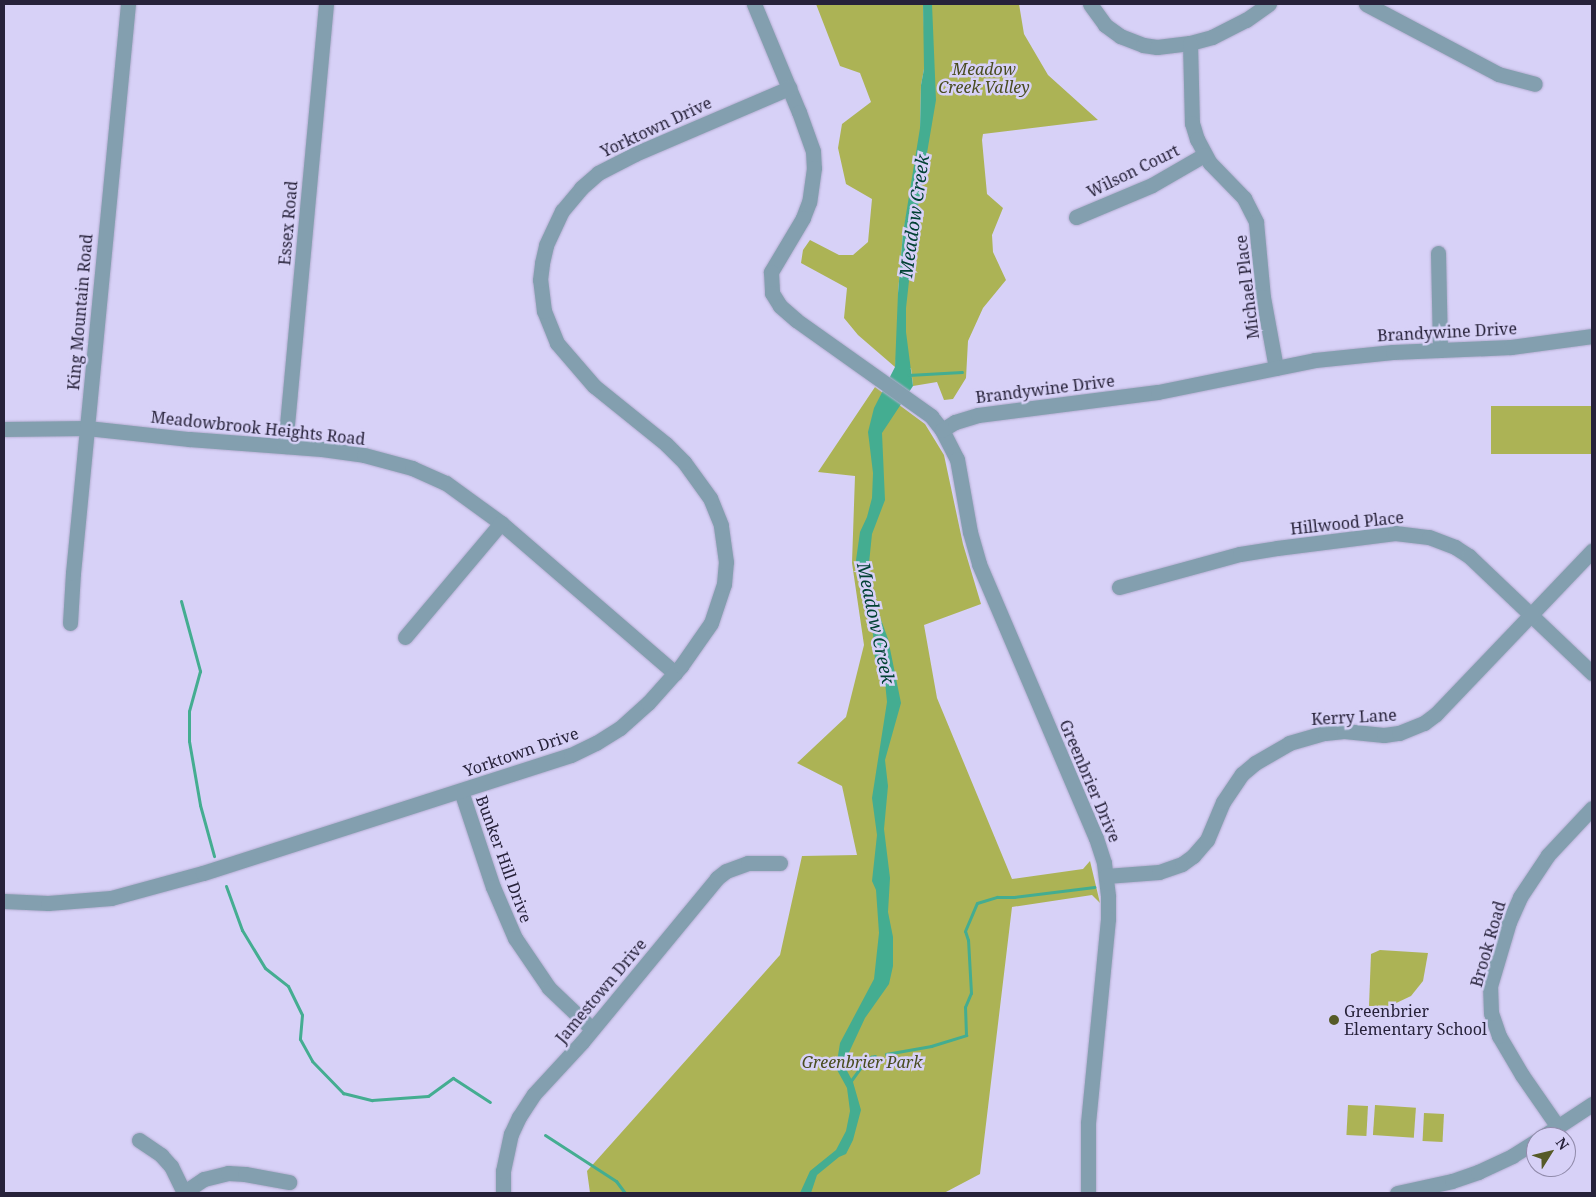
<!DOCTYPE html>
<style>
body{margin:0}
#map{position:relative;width:1596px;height:1197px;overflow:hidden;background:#d7d1f7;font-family:"Noto Serif",serif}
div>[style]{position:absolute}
.green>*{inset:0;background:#acb355;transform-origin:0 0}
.water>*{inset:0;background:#44ad91}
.stream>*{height:3px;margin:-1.5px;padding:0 1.5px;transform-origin:1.5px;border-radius:1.5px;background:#44ad91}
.roads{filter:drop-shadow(0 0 1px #b4aed1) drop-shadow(0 0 1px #b4aed1)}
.minor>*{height:15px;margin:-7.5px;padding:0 7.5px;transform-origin:7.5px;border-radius:7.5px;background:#839faf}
.dots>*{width:14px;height:14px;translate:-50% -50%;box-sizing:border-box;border:2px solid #d7d1f7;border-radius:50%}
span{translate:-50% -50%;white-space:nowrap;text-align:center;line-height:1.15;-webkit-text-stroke:5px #d7d1f7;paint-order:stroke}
.park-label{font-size:16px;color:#494c20;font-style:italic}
.street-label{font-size:16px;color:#27223a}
.poi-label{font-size:16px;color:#27223a}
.left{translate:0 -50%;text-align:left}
.water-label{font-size:18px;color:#004133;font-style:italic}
.frame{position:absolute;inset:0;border:5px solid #27223a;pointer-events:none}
.north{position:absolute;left:1526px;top:1127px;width:50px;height:50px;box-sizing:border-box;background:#d7d1f7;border:1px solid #918bab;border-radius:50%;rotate:54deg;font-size:14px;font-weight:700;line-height:20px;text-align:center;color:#27223a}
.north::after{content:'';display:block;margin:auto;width:18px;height:22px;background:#565a27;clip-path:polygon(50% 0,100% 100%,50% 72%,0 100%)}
</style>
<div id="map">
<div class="green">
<i style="clip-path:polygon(816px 4px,923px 4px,925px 52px,924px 69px,921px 85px,920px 127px,921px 127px,929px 4px,1019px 4px,1024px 34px,1048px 75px,1098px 120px,983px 134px,982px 140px,987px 194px,1003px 208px,992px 235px,993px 252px,1006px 280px,983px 308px,968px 341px,966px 378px,953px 399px,944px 400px,937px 382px,913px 386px,911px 368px,908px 368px,903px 302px,915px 171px,903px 233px,898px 293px,898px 343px,895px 367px,858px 335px,844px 318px,847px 288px,801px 263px,803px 250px,810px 240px,839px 255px,853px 255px,868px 242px,872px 199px,846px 184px,838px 148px,842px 124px,871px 102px,860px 73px,840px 66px)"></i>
<i style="clip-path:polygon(875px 387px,925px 424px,944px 455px,963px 544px,981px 604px,924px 625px,937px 698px,1012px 879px,1083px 869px,1090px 861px,1100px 903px,1092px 895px,1012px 907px,980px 1174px,944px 1193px,590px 1193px,587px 1171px,780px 955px,802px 856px,857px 855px,842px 786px,797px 763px,846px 717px,864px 645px,852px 563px,855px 476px,818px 472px)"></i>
<i style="left:1592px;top:406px;width:48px;height:101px;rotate:90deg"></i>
<i style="clip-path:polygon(1380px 950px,1428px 953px,1423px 981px,1411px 996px,1390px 1006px,1369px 1006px,1371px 954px)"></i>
<i style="left:1348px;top:1105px;width:20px;height:30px;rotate:3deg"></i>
<i style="left:1375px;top:1105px;width:41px;height:30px;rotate:4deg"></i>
<i style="left:1424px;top:1113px;width:20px;height:28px;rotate:3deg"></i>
</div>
<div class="water">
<i style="clip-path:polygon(923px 4px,932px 4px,936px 100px,916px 218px,906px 308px,906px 332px,913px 386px,882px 433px,885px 500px,872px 534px,868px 573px,870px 589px,888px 639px,901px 703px,885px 760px,888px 786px,884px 829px,890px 878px,888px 912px,893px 937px,893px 966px,889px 984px,865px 1018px,845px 1061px,846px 1069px,853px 1082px,861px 1110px,853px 1140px,846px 1154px,839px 1157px,817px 1175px,811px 1193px,800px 1193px,810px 1171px,836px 1150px,846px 1131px,850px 1111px,847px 1088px,836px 1068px,840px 1043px,874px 979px,879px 933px,876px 890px,872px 881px,877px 835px,872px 798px,887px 702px,884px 672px,878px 668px,875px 659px,873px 634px,861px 592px,856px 560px,860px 532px,867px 517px,872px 498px,873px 473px,868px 432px,874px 408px,895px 367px,898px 293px,903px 233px,920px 128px,921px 85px,924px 69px)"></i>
</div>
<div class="stream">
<i style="left:908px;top:375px;width:54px;rotate:-3.2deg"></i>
<i style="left:181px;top:601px;width:73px;rotate:74.8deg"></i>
<i style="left:200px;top:671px;width:41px;rotate:105.4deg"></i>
<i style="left:189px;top:711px;width:30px;rotate:90deg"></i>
<i style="left:189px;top:741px;width:65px;rotate:80.2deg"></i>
<i style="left:200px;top:805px;width:53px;rotate:74.6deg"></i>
<i style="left:226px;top:886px;width:47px;rotate:70deg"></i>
<i style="left:242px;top:930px;width:44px;rotate:58.8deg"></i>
<i style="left:265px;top:968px;width:29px;rotate:38deg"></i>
<i style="left:288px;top:986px;width:32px;rotate:64deg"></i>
<i style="left:302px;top:1015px;width:24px;rotate:95deg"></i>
<i style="left:300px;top:1039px;width:25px;rotate:61deg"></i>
<i style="left:312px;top:1061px;width:45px;rotate:45.9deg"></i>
<i style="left:343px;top:1093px;width:30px;rotate:14deg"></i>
<i style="left:372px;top:1100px;width:56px;rotate:-4.1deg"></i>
<i style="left:428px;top:1096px;width:31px;rotate:-36deg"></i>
<i style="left:453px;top:1078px;width:44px;rotate:33deg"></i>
<i style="left:886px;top:1054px;width:46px;rotate:-10.1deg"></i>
<i style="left:931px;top:1046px;width:37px;rotate:-17deg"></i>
<i style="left:966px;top:1035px;width:28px;rotate:-92deg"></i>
<i style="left:965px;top:1007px;width:15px;rotate:-67deg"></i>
<i style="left:971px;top:993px;width:53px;rotate:-93.2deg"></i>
<i style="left:968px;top:940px;width:9px;rotate:-108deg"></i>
<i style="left:965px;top:931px;width:30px;rotate:-67deg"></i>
<i style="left:977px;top:903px;width:21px;rotate:-17deg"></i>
<i style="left:997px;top:897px;width:17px"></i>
<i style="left:1014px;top:897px;width:81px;rotate:-7.1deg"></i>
<i style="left:850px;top:1082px;width:17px;rotate:-54deg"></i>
<i style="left:860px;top:1068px;width:16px;rotate:-45deg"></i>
<i style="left:871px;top:1057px;width:4px;rotate:-14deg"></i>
<i style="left:545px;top:1135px;width:85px;rotate:32.9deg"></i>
<i style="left:616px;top:1181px;width:15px;rotate:53deg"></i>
</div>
<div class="roads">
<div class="minor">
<i style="left:754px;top:4px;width:117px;rotate:67.4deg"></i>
<i style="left:799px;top:112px;width:41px;rotate:70.3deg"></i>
<i style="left:813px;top:151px;width:17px;rotate:87deg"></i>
<i style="left:814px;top:168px;width:34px;rotate:98deg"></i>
<i style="left:809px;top:202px;width:17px;rotate:111deg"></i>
<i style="left:803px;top:218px;width:63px;rotate:120.7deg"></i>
<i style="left:771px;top:272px;width:21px;rotate:87deg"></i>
<i style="left:772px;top:293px;width:15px;rotate:58deg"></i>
<i style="left:780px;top:306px;width:21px;rotate:41deg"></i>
<i style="left:796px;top:320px;width:166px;rotate:35.4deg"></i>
<i style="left:931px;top:416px;width:18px;rotate:52deg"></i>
<i style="left:942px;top:430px;width:33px;rotate:63deg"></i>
<i style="left:957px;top:459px;width:74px;rotate:79.9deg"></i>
<i style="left:970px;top:532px;width:33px;rotate:74deg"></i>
<i style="left:979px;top:564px;width:298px;rotate:66.9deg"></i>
<i style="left:1096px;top:838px;width:26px;rotate:72deg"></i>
<i style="left:1104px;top:863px;width:34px;rotate:83deg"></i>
<i style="left:1108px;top:897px;width:22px;rotate:90deg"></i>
<i style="left:1108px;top:919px;width:205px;rotate:95.6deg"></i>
<i style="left:1088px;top:1123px;width:70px;rotate:90deg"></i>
<i style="left:1090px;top:4px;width:26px;rotate:54deg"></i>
<i style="left:1105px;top:25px;width:19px;rotate:36deg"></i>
<i style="left:1120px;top:36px;width:25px;rotate:21deg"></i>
<i style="left:1143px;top:45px;width:14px;rotate:8deg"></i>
<i style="left:1157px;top:47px;width:33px;rotate:-7deg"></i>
<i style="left:1190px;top:43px;width:23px;rotate:-15deg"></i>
<i style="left:1212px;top:37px;width:38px;rotate:-27deg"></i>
<i style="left:1246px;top:20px;width:28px;rotate:-35deg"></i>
<i style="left:1366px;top:4px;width:149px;rotate:27.9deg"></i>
<i style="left:1498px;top:74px;width:38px;rotate:15deg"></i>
<i style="left:1190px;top:43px;width:80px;rotate:88.6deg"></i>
<i style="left:1192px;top:123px;width:17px;rotate:73deg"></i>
<i style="left:1197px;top:139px;width:27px;rotate:62deg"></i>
<i style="left:1210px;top:163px;width:49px;rotate:45.8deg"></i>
<i style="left:1244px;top:198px;width:27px;rotate:63deg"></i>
<i style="left:1256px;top:222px;width:75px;rotate:84.7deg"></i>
<i style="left:1263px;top:297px;width:72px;rotate:79.6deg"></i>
<i style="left:1076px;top:217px;width:82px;rotate:-22.8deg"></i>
<i style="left:1152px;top:185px;width:60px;rotate:-30deg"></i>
<i style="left:1438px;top:253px;width:97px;rotate:88.8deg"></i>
<i style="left:4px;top:429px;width:83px;rotate:-0.7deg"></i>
<i style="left:87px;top:428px;width:103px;rotate:6.2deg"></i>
<i style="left:189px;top:439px;width:133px;rotate:4.3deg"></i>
<i style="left:322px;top:449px;width:42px;rotate:8.1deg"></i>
<i style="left:364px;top:455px;width:50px;rotate:15.2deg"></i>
<i style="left:412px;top:468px;width:37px;rotate:24deg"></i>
<i style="left:446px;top:483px;width:68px;rotate:36deg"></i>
<i style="left:501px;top:523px;width:230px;rotate:40.8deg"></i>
<i style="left:942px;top:430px;width:15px;rotate:-32deg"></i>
<i style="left:955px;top:422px;width:24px;rotate:-17deg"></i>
<i style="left:978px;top:415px;width:181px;rotate:-7.3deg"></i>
<i style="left:1158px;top:392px;width:160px;rotate:-11.5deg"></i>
<i style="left:1315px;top:360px;width:78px;rotate:-5.9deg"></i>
<i style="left:1393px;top:352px;width:118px;rotate:-2.4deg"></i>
<i style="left:1511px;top:347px;width:82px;rotate:-7.7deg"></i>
<i style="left:285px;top:446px;width:444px;rotate:-84.7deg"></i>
<i style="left:1119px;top:587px;width:125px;rotate:-15.3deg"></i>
<i style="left:1240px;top:554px;width:37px;rotate:-9deg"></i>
<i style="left:1277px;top:548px;width:119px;rotate:-7.2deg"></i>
<i style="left:1395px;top:533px;width:34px;rotate:7deg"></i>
<i style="left:1429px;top:537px;width:28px;rotate:21deg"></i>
<i style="left:1455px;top:547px;width:17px;rotate:33deg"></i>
<i style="left:1469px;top:556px;width:170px;rotate:43.6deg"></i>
<i style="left:70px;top:623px;width:50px;rotate:-86.6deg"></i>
<i style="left:73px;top:573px;width:572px;rotate:-84.48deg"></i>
<i style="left:405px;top:637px;width:149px;rotate:-49.9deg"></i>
<i style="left:461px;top:791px;width:101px;rotate:71.6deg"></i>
<i style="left:493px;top:887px;width:56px;rotate:66.7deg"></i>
<i style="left:515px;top:938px;width:60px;rotate:55.8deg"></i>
<i style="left:549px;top:988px;width:59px;rotate:43.6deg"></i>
<i style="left:1106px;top:876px;width:53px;rotate:-4.3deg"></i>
<i style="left:1159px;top:872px;width:24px;rotate:-19deg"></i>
<i style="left:1182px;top:864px;width:14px;rotate:-36deg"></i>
<i style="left:1193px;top:856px;width:21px;rotate:-49deg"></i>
<i style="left:1207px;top:840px;width:41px;rotate:-67.2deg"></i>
<i style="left:1223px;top:802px;width:34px;rotate:-56deg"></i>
<i style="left:1242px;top:774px;width:17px;rotate:-40deg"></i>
<i style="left:1255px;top:763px;width:39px;rotate:-30deg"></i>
<i style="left:1289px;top:743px;width:37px;rotate:-16deg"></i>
<i style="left:1325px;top:733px;width:19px;rotate:-6deg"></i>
<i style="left:1344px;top:731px;width:40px;rotate:5.7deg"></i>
<i style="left:1384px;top:735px;width:15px;rotate:-8deg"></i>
<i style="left:1399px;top:733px;width:27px;rotate:-22deg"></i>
<i style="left:1424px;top:723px;width:15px;rotate:-37deg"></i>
<i style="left:1436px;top:714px;width:226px;rotate:-46.3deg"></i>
<i style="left:4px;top:901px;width:44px;rotate:2.6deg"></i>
<i style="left:48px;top:903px;width:63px;rotate:-4.5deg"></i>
<i style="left:111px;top:898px;width:95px;rotate:-15.2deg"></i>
<i style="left:203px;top:873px;width:386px;rotate:-17.8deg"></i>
<i style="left:571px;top:755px;width:28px;rotate:-26deg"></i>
<i style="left:596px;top:743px;width:28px;rotate:-32deg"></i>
<i style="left:620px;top:728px;width:38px;rotate:-42deg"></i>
<i style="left:648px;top:703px;width:50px;rotate:-48.3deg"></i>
<i style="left:681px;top:666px;width:52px;rotate:-55.1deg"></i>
<i style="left:711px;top:623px;width:41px;rotate:-71.6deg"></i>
<i style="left:724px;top:584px;width:22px;rotate:-85deg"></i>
<i style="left:726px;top:562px;width:37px;rotate:-98deg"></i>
<i style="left:721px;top:525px;width:29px;rotate:-112deg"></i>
<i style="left:710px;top:498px;width:44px;rotate:-125.8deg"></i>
<i style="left:684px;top:462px;width:25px;rotate:-135deg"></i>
<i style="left:666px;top:444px;width:92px;rotate:-141.1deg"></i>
<i style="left:594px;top:386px;width:57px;rotate:-130.7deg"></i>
<i style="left:557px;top:343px;width:35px;rotate:-112deg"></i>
<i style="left:544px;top:311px;width:31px;rotate:-97deg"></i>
<i style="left:540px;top:280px;width:17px;rotate:-83deg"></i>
<i style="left:542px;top:263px;width:18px;rotate:-77deg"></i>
<i style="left:546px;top:245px;width:38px;rotate:-65deg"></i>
<i style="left:562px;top:211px;width:30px;rotate:-50deg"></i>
<i style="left:581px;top:188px;width:23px;rotate:-41deg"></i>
<i style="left:598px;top:173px;width:42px;rotate:-27.2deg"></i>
<i style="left:635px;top:154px;width:168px;rotate:-23.2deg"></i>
<i style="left:1558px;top:1127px;width:63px;rotate:-124.7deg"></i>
<i style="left:1522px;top:1075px;width:45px;rotate:-120.5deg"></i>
<i style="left:1499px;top:1036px;width:24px;rotate:-109deg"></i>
<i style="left:1491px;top:1013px;width:27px;rotate:-92deg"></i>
<i style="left:1490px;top:986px;width:67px;rotate:-73.5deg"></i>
<i style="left:1509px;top:922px;width:27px;rotate:-66deg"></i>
<i style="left:1520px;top:897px;width:50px;rotate:-56.3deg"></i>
<i style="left:1548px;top:855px;width:64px;rotate:-46.9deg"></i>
<i style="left:1542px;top:1137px;width:60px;rotate:-33.4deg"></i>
<i style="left:139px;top:1140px;width:27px;rotate:34deg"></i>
<i style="left:161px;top:1155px;width:15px;rotate:48deg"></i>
<i style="left:171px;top:1166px;width:30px;rotate:64deg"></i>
<i style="left:183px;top:1193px;width:25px;rotate:-34deg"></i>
<i style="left:204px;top:1179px;width:25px;rotate:-14deg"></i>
<i style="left:228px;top:1173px;width:17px;rotate:3deg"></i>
<i style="left:245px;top:1174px;width:45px;rotate:10.3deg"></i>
<i style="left:503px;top:1193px;width:22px;rotate:-90deg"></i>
<i style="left:503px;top:1171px;width:38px;rotate:-78deg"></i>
<i style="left:511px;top:1134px;width:19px;rotate:-65deg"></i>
<i style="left:519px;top:1117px;width:27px;rotate:-57deg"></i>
<i style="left:534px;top:1094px;width:71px;rotate:-47.3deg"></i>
<i style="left:582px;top:1042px;width:212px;rotate:-50.5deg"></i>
<i style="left:717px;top:878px;width:11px;rotate:-38deg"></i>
<i style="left:726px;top:871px;width:23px;rotate:-20deg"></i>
<i style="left:748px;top:863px;width:32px"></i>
<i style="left:1397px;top:1193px;width:56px;rotate:-12.3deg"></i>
<i style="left:1452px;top:1181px;width:28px;rotate:-19deg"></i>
<i style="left:1478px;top:1172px;width:38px;rotate:-25deg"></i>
<i style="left:1512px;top:1156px;width:28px;rotate:-32deg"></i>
</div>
</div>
<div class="dots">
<i style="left:1334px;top:1020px;background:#565a27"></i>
</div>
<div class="park-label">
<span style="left:984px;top:78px">Meadow<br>Creek Valley</span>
<span style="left:862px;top:1062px">Greenbrier Park</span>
</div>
<div class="street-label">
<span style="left:656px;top:127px;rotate:-25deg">Yorktown Drive</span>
<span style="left:1133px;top:171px;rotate:-26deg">Wilson Court</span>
<span style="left:288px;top:223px;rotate:-85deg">Essex Road</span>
<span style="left:1247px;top:287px;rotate:-97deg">Michael Place</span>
<span style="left:80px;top:312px;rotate:-85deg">King Mountain Road</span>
<span style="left:1447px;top:332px;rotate:-3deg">Brandywine Drive</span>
<span style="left:1045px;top:389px;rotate:-7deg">Brandywine Drive</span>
<span style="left:258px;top:428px;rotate:6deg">Meadowbrook Heights Road</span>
<span style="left:1347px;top:523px;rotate:-6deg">Hillwood Place</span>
<span style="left:1354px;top:717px;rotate:-3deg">Kerry Lane</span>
<span style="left:521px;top:752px;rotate:-19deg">Yorktown Drive</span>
<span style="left:1090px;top:781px;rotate:67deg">Greenbrier Drive</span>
<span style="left:504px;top:859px;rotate:70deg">Bunker Hill Drive</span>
<span style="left:1488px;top:944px;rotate:-74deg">Brook Road</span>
<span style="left:601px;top:991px;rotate:-50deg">Jamestown Drive</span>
</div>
<div class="poi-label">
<span class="left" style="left:1344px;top:1020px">Greenbrier<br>Elementary School</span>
</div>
<div class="water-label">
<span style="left:914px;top:216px;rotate:-82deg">Meadow Creek</span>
<span style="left:876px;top:623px;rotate:78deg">Meadow Creek</span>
</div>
<div class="frame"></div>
<div class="north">N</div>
</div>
